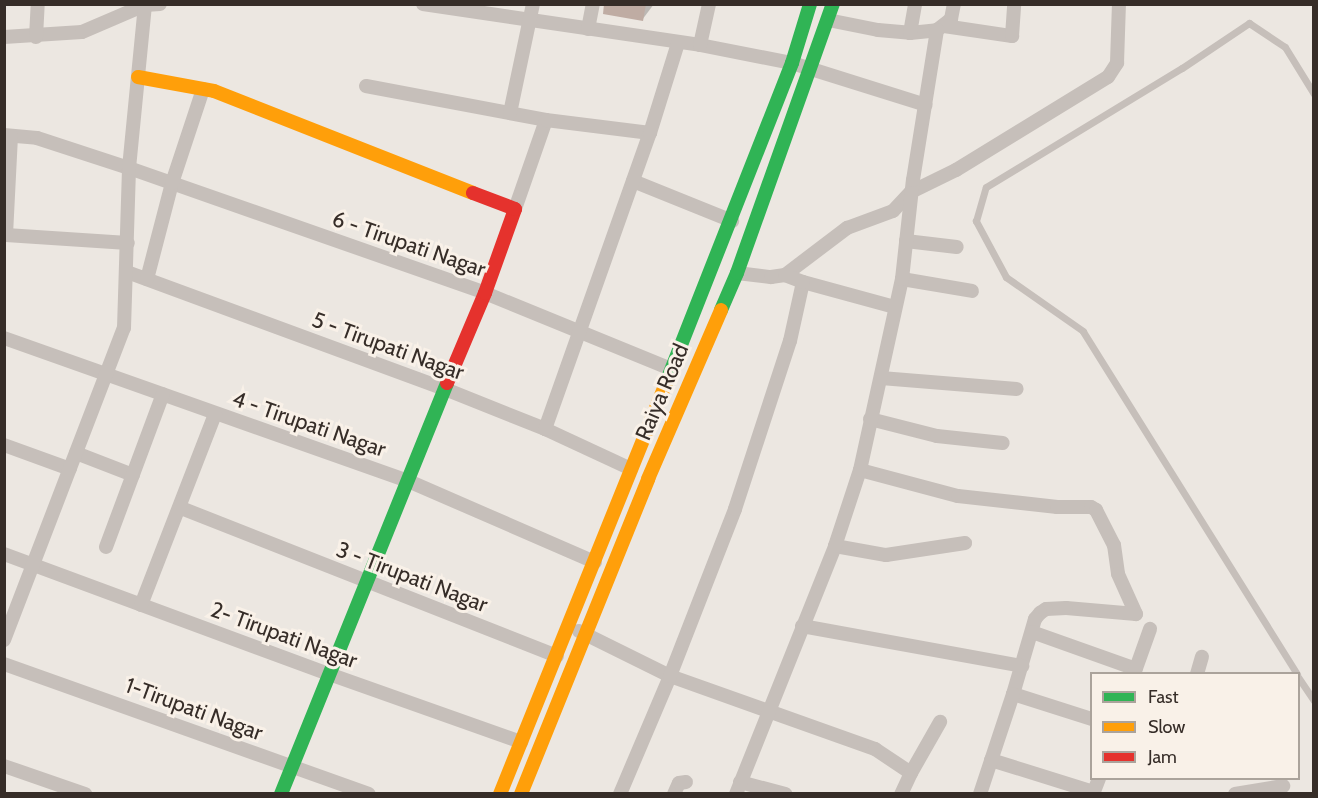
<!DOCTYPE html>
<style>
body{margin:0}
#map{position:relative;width:1318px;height:798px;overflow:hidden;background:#ece7e1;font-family:Cabin,sans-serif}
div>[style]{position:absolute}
.shadow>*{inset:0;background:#0003}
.building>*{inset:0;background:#bfaca3}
.lane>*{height:7px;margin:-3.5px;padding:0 3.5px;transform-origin:3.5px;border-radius:3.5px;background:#c6bfba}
.street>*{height:14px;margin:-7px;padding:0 7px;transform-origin:7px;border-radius:7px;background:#c6bfba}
.fast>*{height:14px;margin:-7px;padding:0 7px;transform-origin:7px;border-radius:7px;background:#30b455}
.slow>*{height:14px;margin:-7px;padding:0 7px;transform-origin:7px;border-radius:7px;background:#ff9f0a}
.jam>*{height:14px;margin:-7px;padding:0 7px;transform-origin:7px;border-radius:7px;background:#e5322d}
span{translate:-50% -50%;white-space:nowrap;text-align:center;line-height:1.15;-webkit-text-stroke:6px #f9f1e8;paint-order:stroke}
.street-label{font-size:22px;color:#362d28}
.frame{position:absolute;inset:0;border:6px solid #362d28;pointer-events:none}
.legend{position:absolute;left:1090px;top:672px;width:210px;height:108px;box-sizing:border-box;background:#f9f1e8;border:2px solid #aba39b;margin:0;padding:8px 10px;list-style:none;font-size:18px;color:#362d28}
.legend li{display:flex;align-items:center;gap:12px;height:30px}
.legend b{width:30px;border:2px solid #aba39b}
</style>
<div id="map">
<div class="shadow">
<i style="clip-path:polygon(606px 4px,654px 4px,642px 20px)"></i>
</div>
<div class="building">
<i style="clip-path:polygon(604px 4px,646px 4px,643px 21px,603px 14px)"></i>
</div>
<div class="lane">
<i style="left:1297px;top:674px;width:404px;rotate:-122deg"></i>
<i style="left:1083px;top:331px;width:94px;rotate:-145deg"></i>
<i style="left:1006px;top:277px;width:64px;rotate:-118.2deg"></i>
<i style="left:976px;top:221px;width:35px;rotate:-74deg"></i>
<i style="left:986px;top:187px;width:229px;rotate:-31.3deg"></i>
<i style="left:1182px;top:68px;width:81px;rotate:-33.9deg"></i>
<i style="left:1249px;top:23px;width:43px;rotate:33.7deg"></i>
<i style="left:1285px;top:47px;width:55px;rotate:58.3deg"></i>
<i style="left:1298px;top:677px;width:29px;rotate:56deg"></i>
</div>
<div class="street">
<i style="left:423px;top:4px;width:280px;rotate:8.4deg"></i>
<i style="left:700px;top:45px;width:94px;rotate:11.1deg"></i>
<i style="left:792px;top:63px;width:140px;rotate:17.4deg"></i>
<i style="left:828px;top:20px;width:51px;rotate:11.3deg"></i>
<i style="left:878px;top:30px;width:32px;rotate:5deg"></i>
<i style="left:910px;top:33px;width:27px;rotate:-6deg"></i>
<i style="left:937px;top:30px;width:18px;rotate:-38deg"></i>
<i style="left:951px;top:19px;width:15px;rotate:-79deg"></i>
<i style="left:944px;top:26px;width:69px;rotate:8.4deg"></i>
<i style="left:1012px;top:36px;width:32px;rotate:-86deg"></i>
<i style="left:588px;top:29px;width:25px;rotate:-79deg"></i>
<i style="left:910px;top:33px;width:29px;rotate:-80deg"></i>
<i style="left:4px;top:37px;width:78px;rotate:-3.7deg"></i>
<i style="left:82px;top:32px;width:69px;rotate:-23.2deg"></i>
<i style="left:145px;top:5px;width:15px;rotate:-4deg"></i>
<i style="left:36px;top:37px;width:33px;rotate:-87deg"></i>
<i style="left:700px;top:45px;width:42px;rotate:-77.6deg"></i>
<i style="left:366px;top:86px;width:183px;rotate:10.7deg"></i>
<i style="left:510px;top:113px;width:111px;rotate:-78.1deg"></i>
<i style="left:4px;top:135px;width:33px;rotate:5deg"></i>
<i style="left:37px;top:138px;width:97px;rotate:18.1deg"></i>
<i style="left:129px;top:168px;width:377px;rotate:19.3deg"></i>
<i style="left:485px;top:293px;width:201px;rotate:22.2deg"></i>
<i style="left:11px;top:136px;width:99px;rotate:92.9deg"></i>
<i style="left:6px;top:235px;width:122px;rotate:3.8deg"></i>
<i style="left:633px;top:181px;width:107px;rotate:22deg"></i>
<i style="left:515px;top:209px;width:94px;rotate:-70.8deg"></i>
<i style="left:546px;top:120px;width:105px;rotate:7.1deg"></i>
<i style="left:906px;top:241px;width:51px;rotate:6.7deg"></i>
<i style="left:127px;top:272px;width:339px;rotate:20.2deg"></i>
<i style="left:445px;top:389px;width:108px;rotate:21.8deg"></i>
<i style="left:545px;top:429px;width:95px;rotate:24.9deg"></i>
<i style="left:737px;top:273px;width:34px;rotate:7deg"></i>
<i style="left:771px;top:277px;width:14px;rotate:-8deg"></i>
<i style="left:785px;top:275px;width:78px;rotate:-37.2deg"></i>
<i style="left:847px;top:228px;width:49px;rotate:-20.3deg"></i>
<i style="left:893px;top:211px;width:26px;rotate:-47deg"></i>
<i style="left:911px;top:192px;width:50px;rotate:-26.1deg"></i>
<i style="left:956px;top:170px;width:178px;rotate:-31.5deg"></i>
<i style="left:1108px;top:77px;width:17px;rotate:-57deg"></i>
<i style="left:1117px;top:63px;width:59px;rotate:-88.1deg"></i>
<i style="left:147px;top:279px;width:99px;rotate:-75.4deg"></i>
<i style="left:172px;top:183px;width:99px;rotate:-71.7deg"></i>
<i style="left:902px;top:279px;width:71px;rotate:9.7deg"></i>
<i style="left:803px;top:282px;width:95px;rotate:15.2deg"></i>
<i style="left:4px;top:338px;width:426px;rotate:19.5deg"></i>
<i style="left:406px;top:480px;width:206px;rotate:23.5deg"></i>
<i style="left:881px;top:378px;width:136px;rotate:4.6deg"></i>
<i style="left:870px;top:419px;width:69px;rotate:14.2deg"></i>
<i style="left:937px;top:436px;width:66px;rotate:6.1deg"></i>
<i style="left:545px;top:429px;width:314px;rotate:-70.5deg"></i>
<i style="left:650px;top:133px;width:94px;rotate:-72.7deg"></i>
<i style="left:4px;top:445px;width:70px;rotate:20deg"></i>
<i style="left:76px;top:453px;width:61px;rotate:21.1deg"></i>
<i style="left:860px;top:470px;width:101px;rotate:14.9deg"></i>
<i style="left:958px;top:496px;width:100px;rotate:6.3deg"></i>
<i style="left:1057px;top:507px;width:34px"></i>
<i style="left:1091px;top:507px;width:6px;rotate:31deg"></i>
<i style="left:1096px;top:510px;width:39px;rotate:63deg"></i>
<i style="left:1114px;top:545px;width:29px;rotate:82deg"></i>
<i style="left:1118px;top:574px;width:44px;rotate:65.8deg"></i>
<i style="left:1136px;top:614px;width:70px;rotate:-175.1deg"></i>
<i style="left:1066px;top:608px;width:20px;rotate:177deg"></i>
<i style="left:1046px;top:609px;width:7px;rotate:146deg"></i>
<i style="left:1040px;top:613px;width:8px;rotate:130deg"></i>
<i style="left:1035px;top:619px;width:78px;rotate:106.3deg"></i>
<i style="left:1013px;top:694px;width:83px;rotate:17.6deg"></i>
<i style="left:181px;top:508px;width:404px;rotate:21.5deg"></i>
<i style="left:835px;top:546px;width:52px;rotate:10deg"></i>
<i style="left:886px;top:555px;width:80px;rotate:-8.6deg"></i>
<i style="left:106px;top:547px;width:163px;rotate:-69.6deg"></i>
<i style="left:4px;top:554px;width:346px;rotate:20.3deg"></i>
<i style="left:329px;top:674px;width:204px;rotate:19.5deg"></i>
<i style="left:141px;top:605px;width:205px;rotate:-68.8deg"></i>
<i style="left:802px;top:626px;width:224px;rotate:10.3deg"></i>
<i style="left:579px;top:631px;width:102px;rotate:26.3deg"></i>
<i style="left:670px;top:676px;width:218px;rotate:19.6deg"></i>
<i style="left:875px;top:749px;width:43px;rotate:33.7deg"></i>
<i style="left:911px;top:773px;width:23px;rotate:115deg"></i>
<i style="left:1032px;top:632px;width:110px;rotate:19.6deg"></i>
<i style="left:4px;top:640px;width:334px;rotate:-69deg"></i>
<i style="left:124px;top:328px;width:160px;rotate:-88.2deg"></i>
<i style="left:129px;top:168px;width:165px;rotate:-84.4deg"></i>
<i style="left:4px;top:664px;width:387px;rotate:19.6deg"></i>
<i style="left:1134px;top:674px;width:48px;rotate:-70.4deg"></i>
<i style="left:1197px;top:674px;width:18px;rotate:-74deg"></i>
<i style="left:991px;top:760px;width:108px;rotate:17.3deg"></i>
<i style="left:4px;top:766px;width:86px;rotate:19.1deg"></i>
<i style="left:911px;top:773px;width:59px;rotate:-60.4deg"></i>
<i style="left:740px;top:782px;width:47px;rotate:14.9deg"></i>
<i style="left:620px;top:794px;width:128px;rotate:-67deg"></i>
<i style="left:670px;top:676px;width:179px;rotate:-68.7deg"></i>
<i style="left:735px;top:509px;width:177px;rotate:-71.9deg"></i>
<i style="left:790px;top:341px;width:60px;rotate:-77.6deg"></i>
<i style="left:803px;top:282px;width:19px;rotate:-159deg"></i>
<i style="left:674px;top:794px;width:12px;rotate:-66deg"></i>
<i style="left:679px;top:783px;width:7px;rotate:-8deg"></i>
<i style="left:736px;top:794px;width:267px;rotate:-68.2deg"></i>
<i style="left:835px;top:546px;width:80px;rotate:-71.8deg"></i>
<i style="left:860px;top:470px;width:196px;rotate:-77.6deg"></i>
<i style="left:902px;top:279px;width:100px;rotate:-83.7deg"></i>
<i style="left:913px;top:180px;width:152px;rotate:-80.9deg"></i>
<i style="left:980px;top:794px;width:105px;rotate:-71.7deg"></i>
<i style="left:1093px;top:794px;width:17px;rotate:-69deg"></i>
<i style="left:1235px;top:794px;width:49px;rotate:-9.5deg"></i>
</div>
<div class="fast">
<i style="left:721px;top:310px;width:40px;rotate:-66.6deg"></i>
<i style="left:737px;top:273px;width:286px;rotate:-70.4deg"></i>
<i style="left:666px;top:383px;width:344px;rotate:-68.5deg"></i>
<i style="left:792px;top:63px;width:62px;rotate:-73deg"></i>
<i style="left:281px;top:794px;width:443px;rotate:-68deg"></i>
</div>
<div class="slow">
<i style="left:138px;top:77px;width:77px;rotate:10.4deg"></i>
<i style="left:214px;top:91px;width:278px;rotate:21.5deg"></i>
<i style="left:500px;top:794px;width:443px;rotate:-68deg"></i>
<i style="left:521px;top:794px;width:340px;rotate:-68deg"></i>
<i style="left:648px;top:479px;width:184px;rotate:-66.6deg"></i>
</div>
<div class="jam">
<i style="left:447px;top:383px;width:98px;rotate:-67.1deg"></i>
<i style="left:485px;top:293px;width:89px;rotate:-70.3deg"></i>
<i style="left:515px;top:209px;width:45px;rotate:-159.1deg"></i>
</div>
<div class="street-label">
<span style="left:409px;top:244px;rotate:19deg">6 - Tirupati Nagar</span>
<span style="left:388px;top:346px;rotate:20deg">5 - Tirupati Nagar</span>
<span style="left:662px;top:392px;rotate:-67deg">Raiya Road</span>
<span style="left:309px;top:424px;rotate:19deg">4 - Tirupati Nagar</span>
<span style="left:412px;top:577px;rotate:21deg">3 - Tirupati Nagar</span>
<span style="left:284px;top:635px;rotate:20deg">2- Tirupati Nagar</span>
<span style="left:194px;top:709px;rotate:20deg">1-Tirupati Nagar</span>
</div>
<div class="frame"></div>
<ul class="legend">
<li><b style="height:8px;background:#30b455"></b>Fast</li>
<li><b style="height:8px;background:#ff9f0a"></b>Slow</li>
<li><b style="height:8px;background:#e5322d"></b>Jam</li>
</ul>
</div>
